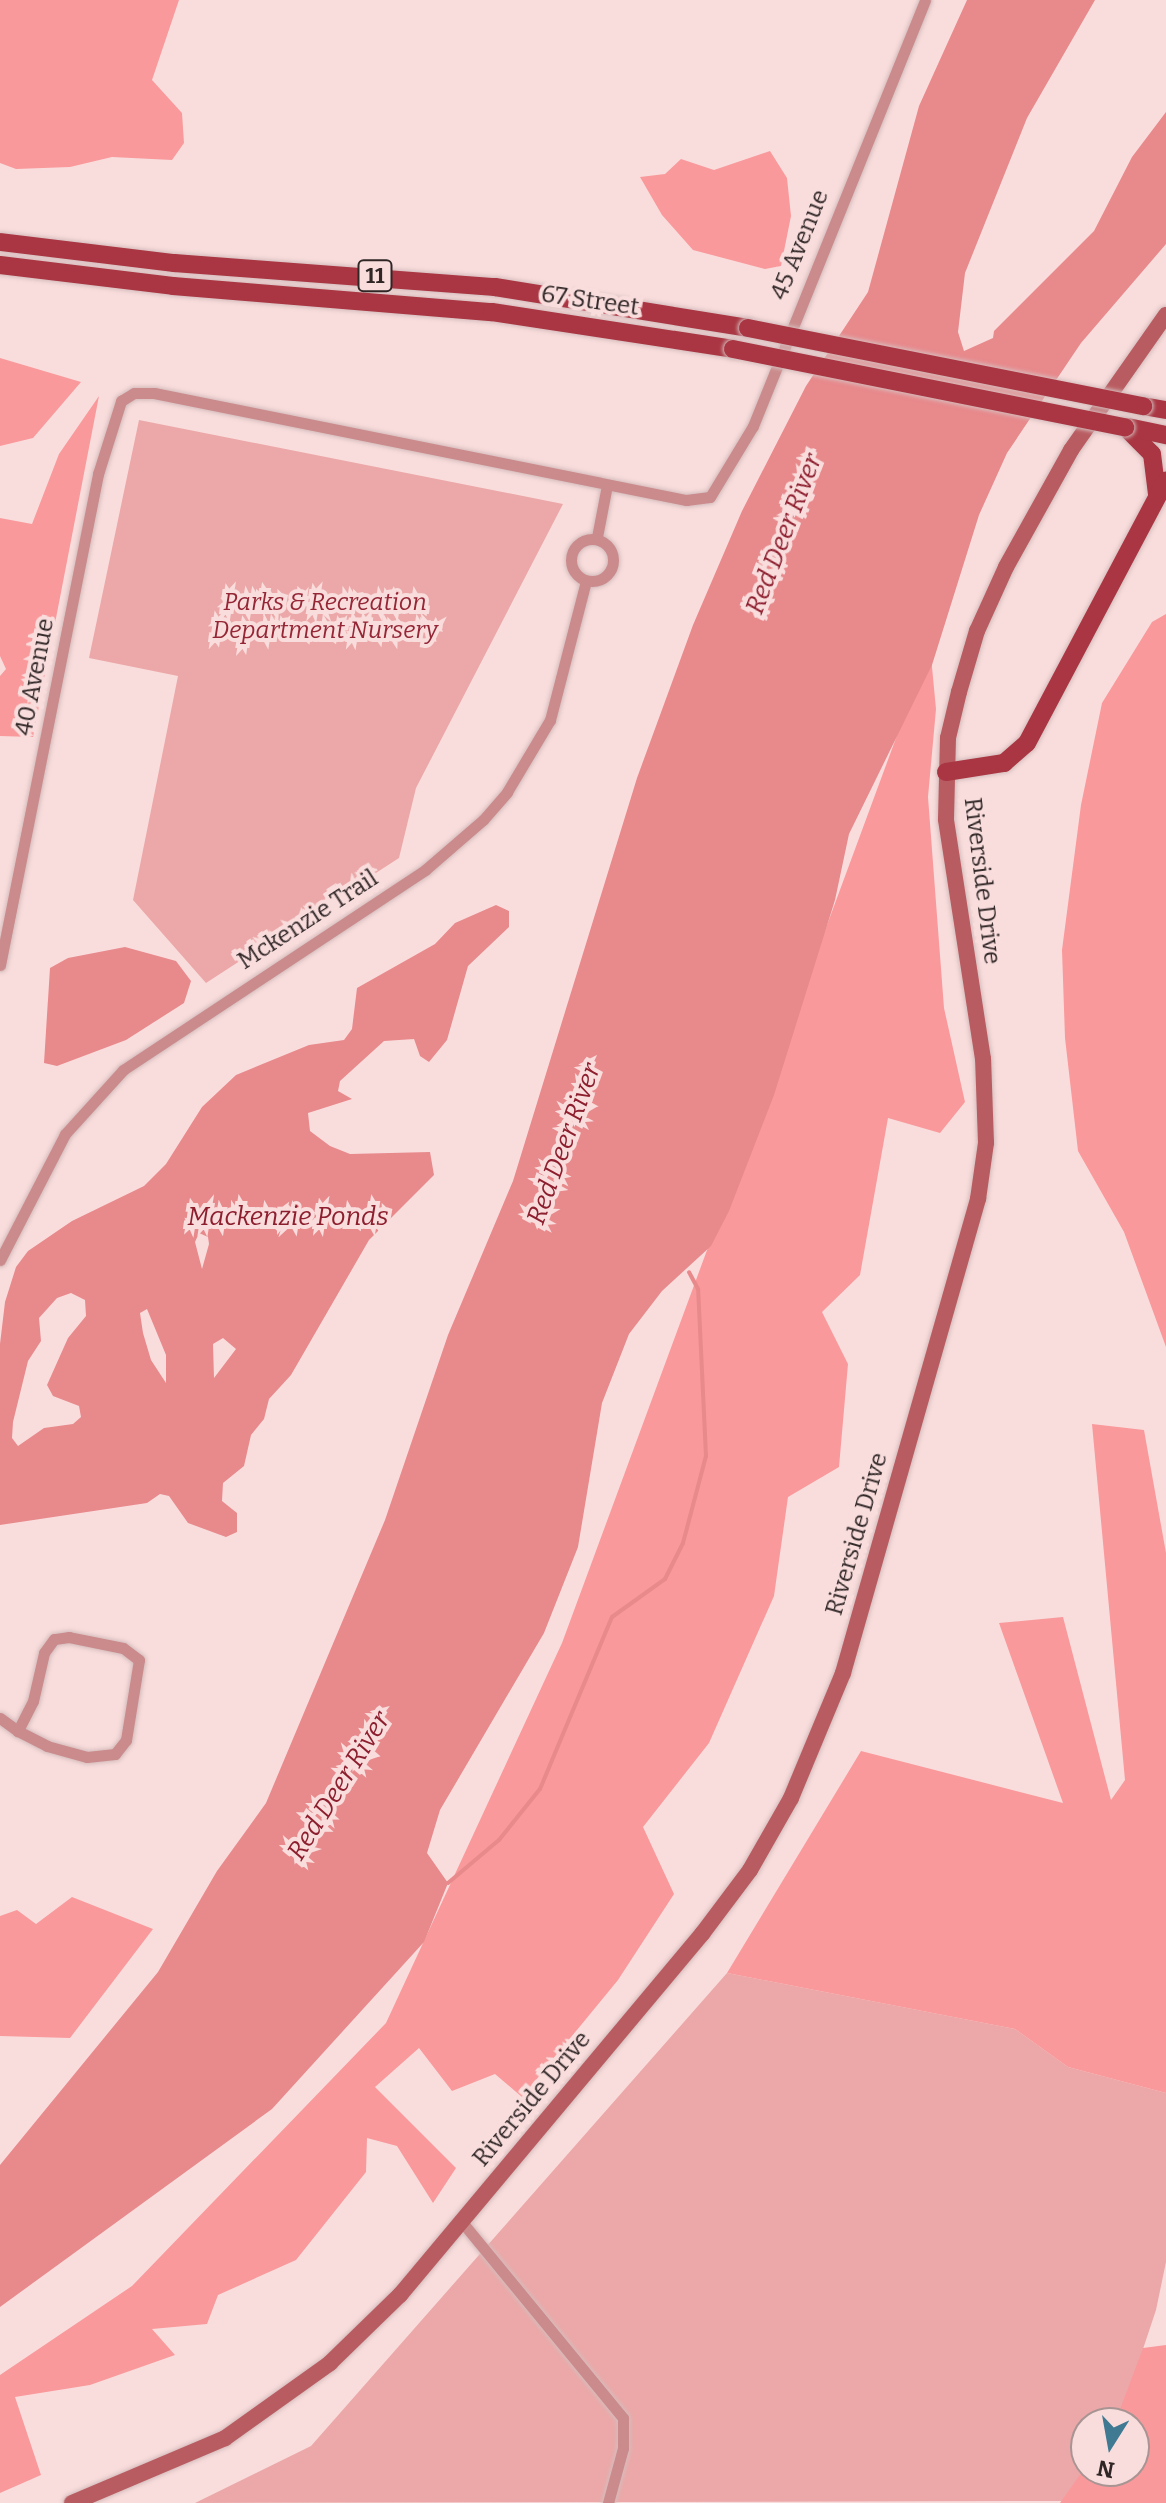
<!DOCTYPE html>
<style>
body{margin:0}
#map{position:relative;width:1166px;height:2503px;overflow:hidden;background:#f9dddd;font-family:Bitter,serif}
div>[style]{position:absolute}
.green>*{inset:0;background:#eca8a8}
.forest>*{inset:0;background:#f9999b}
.water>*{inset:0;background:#e8898c}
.stream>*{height:4px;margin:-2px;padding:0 2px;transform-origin:2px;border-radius:2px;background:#e8898c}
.roads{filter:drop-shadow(0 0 2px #d5bcbc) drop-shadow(0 0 2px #d5bcbc)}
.minor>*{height:11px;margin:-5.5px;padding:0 5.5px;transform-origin:5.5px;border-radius:5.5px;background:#cb8b8c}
.minor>.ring{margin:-5.5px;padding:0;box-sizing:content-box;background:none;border:11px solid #cb8b8c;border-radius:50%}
.secondary>*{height:16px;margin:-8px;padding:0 8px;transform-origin:8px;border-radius:8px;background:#b95c61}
.primary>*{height:18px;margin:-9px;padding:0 9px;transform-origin:9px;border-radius:9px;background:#a93642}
.bridges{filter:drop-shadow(0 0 2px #d5bcbc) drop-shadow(0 0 2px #d5bcbc)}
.primary-bridge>*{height:18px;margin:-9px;padding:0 9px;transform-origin:9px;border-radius:9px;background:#a93642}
span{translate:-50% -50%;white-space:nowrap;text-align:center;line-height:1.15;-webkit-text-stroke:8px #f9dddd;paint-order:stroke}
.shield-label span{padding:2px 6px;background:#f9dddd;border:2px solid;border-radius:6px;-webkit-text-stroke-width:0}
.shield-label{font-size:22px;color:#302626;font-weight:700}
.street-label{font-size:24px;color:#302626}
.park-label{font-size:24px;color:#952635;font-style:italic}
.water-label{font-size:26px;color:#8d1e2e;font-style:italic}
.north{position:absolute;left:1070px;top:2407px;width:80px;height:80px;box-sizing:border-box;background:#f9dddd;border:2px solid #a99494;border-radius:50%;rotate:191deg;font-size:22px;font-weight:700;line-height:32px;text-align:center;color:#302626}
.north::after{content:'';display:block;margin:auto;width:28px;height:36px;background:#3f7992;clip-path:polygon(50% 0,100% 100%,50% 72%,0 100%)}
</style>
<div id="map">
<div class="green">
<i style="clip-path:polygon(139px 420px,563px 504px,416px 788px,399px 858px,206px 983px,133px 900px,178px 676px,89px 658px)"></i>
<i style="clip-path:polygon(727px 1973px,1015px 2029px,1068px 2067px,1166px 2093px,1166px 2262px,1156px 2310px,1122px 2412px,1115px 2423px,1086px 2423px,1086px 2466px,1063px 2501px,195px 2503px,311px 2446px)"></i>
</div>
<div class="forest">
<i style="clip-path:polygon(0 0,179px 0,152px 80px,182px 113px,184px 143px,172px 160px,112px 157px,70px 167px,16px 169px,0 163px)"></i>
<i style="clip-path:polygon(770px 151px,787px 178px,791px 216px,781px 266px,765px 269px,693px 250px,662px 215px,640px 177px,665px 174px,681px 159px,714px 170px)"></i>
<i style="clip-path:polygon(0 358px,81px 382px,33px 438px,0 446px)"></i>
<i style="clip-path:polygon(99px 396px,33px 737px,0 736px,0 676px,6px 669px,0 656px,0 518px,32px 524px,59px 454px)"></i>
<i style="clip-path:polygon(1166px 614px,1166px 1347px,1124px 1232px,1078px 1151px,1065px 1038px,1062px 950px,1081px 805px,1102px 703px,1152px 622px)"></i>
<i style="clip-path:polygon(930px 646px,936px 709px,928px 797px,944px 1008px,965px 1102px,940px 1133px,888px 1118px,860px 1275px,822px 1312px,848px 1364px,839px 1467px,788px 1497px,774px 1596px,709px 1743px,643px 1827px,674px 1894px,618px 1980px,522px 2097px,495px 2074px,452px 2091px,419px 2048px,375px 2087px,456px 2168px,433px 2203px,397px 2146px,367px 2138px,366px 2172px,296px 2260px,218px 2295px,207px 2324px,152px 2329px,175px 2355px,90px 2385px,15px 2397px,41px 2475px,0 2493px,0 2375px,132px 2286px,386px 2023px,562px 1643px)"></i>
<i style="clip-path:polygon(1092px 1424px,1144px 1430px,1166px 1553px,1166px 2093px,1068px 2067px,1015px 2029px,727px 1973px,861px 1751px,1063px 1803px,999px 1623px,1063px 1617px,1111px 1800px,1125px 1780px)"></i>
<i style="clip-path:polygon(72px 1897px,153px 1929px,70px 2038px,0 2036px,0 1916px,17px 1910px,36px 1924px)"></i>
<i style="clip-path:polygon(1166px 2345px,1166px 2503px,1060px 2503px,1086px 2466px,1086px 2471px,1134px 2471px,1134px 2423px,1115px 2423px,1143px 2348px)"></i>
</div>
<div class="water">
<i style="clip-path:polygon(967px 0,1095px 0,1027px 118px,965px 273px,958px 332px,964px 351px,993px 338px,994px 331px,1094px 231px,1132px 157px,1166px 112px,1166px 244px,1081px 343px,1007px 453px,979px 515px,932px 665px,849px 834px,835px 900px,774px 1095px,729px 1211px,711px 1246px,662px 1291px,629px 1334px,602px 1403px,578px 1547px,544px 1633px,440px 1810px,427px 1853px,448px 1883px,424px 1942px,272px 2109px,0 2307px,0 2165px,158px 1972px,217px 1871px,266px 1803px,385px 1520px,448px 1335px,513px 1181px,637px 778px,693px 625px,742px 511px,806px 386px,868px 292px,919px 106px)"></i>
<i style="clip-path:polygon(evenodd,496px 905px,509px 911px,509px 927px,468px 966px,447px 1040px,429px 1062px,420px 1056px,414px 1039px,384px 1041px,340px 1081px,338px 1091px,352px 1099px,308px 1113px,310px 1131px,330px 1146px,350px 1154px,430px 1152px,434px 1175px,369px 1240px,291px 1375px,269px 1399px,264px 1419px,251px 1435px,244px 1466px,223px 1483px,222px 1501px,237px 1513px,237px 1532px,226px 1537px,188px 1523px,169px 1496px,160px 1494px,147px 1503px,0 1525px,0 1344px,5px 1302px,16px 1267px,28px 1251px,72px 1221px,144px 1186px,166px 1164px,202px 1107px,236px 1075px,309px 1045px,344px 1040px,352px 1029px,357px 988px,435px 944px,455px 923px,496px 905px,199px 1233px,208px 1237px,209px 1244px,202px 1269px,195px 1242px,199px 1233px,496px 905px,71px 1293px,85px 1300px,86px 1316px,68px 1338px,47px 1385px,53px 1396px,79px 1406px,81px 1417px,73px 1424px,44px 1428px,18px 1446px,12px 1438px,13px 1422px,28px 1361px,41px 1341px,39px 1318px,57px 1298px,71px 1293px,496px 905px,147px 1309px,166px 1355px,166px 1383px,151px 1360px,143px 1333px,140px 1313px,147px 1309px,496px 905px,223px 1338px,236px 1349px,214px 1378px,213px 1344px,223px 1338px)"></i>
<i style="clip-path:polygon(125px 947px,176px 961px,191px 981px,184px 1003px,126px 1040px,57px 1066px,44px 1063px,50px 968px,68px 958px)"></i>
</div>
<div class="stream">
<i style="left:448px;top:1883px;width:67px;rotate:-40.1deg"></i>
<i style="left:499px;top:1840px;width:65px;rotate:-51.2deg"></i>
<i style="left:540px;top:1789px;width:186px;rotate:-67.3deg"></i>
<i style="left:612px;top:1617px;width:65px;rotate:-35.6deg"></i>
<i style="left:665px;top:1579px;width:40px;rotate:-63.4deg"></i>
<i style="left:683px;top:1543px;width:90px;rotate:-75.2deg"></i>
<i style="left:706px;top:1456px;width:167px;rotate:-92.7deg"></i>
<i style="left:698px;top:1289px;width:19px;rotate:-118deg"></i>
</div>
<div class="roads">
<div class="minor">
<i style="left:597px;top:537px;width:53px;rotate:-79.1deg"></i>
<i class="ring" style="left:571px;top:539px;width:31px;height:31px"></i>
<i style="left:0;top:965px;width:501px;rotate:-78.71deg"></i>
<i style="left:98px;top:474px;width:77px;rotate:-72.5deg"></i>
<i style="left:121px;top:401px;width:15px;rotate:-32deg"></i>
<i style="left:134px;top:393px;width:20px"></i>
<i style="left:154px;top:393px;width:543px;rotate:11.37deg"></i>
<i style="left:686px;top:500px;width:24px;rotate:-7deg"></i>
<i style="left:710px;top:497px;width:83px;rotate:-58.8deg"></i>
<i style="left:753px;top:426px;width:459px;rotate:-68deg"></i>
<i style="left:0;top:1260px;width:142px;rotate:-62.7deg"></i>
<i style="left:65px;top:1134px;width:86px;rotate:-47.8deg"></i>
<i style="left:123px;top:1070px;width:362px;rotate:-33.5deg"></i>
<i style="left:425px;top:870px;width:77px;rotate:-40.8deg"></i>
<i style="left:483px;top:820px;width:37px;rotate:-49deg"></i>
<i style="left:507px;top:792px;width:84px;rotate:-59.2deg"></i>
<i style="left:550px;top:720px;width:144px;rotate:-75.5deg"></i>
<i style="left:0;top:1718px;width:22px;rotate:36deg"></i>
<i style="left:18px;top:1731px;width:33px;rotate:27deg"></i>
<i style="left:47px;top:1746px;width:41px;rotate:15.4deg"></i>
<i style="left:87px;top:1757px;width:28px;rotate:-6deg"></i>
<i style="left:115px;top:1754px;width:18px;rotate:-52deg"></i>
<i style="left:126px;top:1740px;width:81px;rotate:-80.8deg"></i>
<i style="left:139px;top:1660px;width:20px;rotate:-143deg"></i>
<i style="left:123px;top:1648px;width:55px;rotate:-168.5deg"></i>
<i style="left:69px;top:1637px;width:15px;rotate:172deg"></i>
<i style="left:54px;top:1639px;width:17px;rotate:126deg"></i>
<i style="left:44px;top:1653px;width:49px;rotate:102.9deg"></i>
<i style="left:33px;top:1701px;width:34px;rotate:117deg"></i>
<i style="left:462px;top:2222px;width:254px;rotate:50.6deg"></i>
<i style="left:623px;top:2418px;width:30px;rotate:90deg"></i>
<i style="left:623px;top:2448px;width:57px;rotate:105.3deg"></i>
</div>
<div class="secondary">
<i style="left:72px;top:2503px;width:166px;rotate:-23deg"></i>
<i style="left:225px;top:2438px;width:129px;rotate:-35.5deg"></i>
<i style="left:330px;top:2363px;width:98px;rotate:-44.2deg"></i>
<i style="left:400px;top:2295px;width:471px;rotate:-50.1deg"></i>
<i style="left:702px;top:1934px;width:80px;rotate:-53.1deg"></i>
<i style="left:750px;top:1870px;width:83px;rotate:-60.3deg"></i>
<i style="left:791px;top:1798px;width:135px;rotate:-67.4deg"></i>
<i style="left:843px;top:1673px;width:493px;rotate:-74.1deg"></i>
<i style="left:978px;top:1199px;width:57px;rotate:-81.9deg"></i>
<i style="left:986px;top:1143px;width:84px;rotate:-92deg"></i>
<i style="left:983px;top:1059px;width:243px;rotate:-98.8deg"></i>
<i style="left:946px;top:819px;width:81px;rotate:-88.6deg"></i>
<i style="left:948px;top:738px;width:47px;rotate:-76.6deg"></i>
<i style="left:959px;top:692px;width:64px;rotate:-73.6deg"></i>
<i style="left:977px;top:631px;width:70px;rotate:-65.6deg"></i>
<i style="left:1006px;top:567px;width:134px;rotate:-60.9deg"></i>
<i style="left:1071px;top:450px;width:165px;rotate:-54.9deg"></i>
</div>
<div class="primary">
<i style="left:0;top:242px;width:175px;rotate:6.9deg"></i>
<i style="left:174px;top:263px;width:322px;rotate:4.3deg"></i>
<i style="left:495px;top:287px;width:256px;rotate:9.2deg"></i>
<i style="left:0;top:265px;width:174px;rotate:6.9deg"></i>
<i style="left:173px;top:286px;width:320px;rotate:4.7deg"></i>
<i style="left:492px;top:312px;width:244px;rotate:8.7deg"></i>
<i style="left:1143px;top:406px;width:23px;rotate:10deg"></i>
<i style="left:1125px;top:427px;width:38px;rotate:45deg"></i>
<i style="left:1152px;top:454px;width:40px;rotate:82.9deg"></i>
<i style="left:1128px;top:427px;width:39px;rotate:12deg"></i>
<i style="left:946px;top:772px;width:59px;rotate:-8.8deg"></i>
<i style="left:1004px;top:763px;width:30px;rotate:-41deg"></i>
<i style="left:1027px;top:743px;width:297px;rotate:-62.1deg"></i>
</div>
</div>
<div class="bridges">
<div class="primary-bridge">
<i style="left:748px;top:328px;width:403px;rotate:11.2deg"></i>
<i style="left:733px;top:349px;width:400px;rotate:11.3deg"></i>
</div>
</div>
<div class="shield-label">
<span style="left:375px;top:276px">11</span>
</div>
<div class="street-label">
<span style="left:800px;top:245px;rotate:-68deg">45 Avenue</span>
<span style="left:590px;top:301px;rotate:8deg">67 Street</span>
<span style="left:35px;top:677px;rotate:-79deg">40 Avenue</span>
<span style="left:982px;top:881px;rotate:83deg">Riverside Drive</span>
<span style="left:308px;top:920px;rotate:-33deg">Mckenzie Trail</span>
<span style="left:857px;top:1534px;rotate:-74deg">Riverside Drive</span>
<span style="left:532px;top:2099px;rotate:-50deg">Riverside Drive</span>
</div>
<div class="park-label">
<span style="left:325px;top:617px">Parks &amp; Recreation<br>Department Nursery</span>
</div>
<div class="water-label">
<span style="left:784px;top:534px;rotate:-69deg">Red Deer River</span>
<span style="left:564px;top:1144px;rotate:-70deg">Red Deer River</span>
<span style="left:288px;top:1217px">Mackenzie Ponds</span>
<span style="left:339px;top:1786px;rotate:-58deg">Red Deer River</span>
</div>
<div class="north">N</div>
</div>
